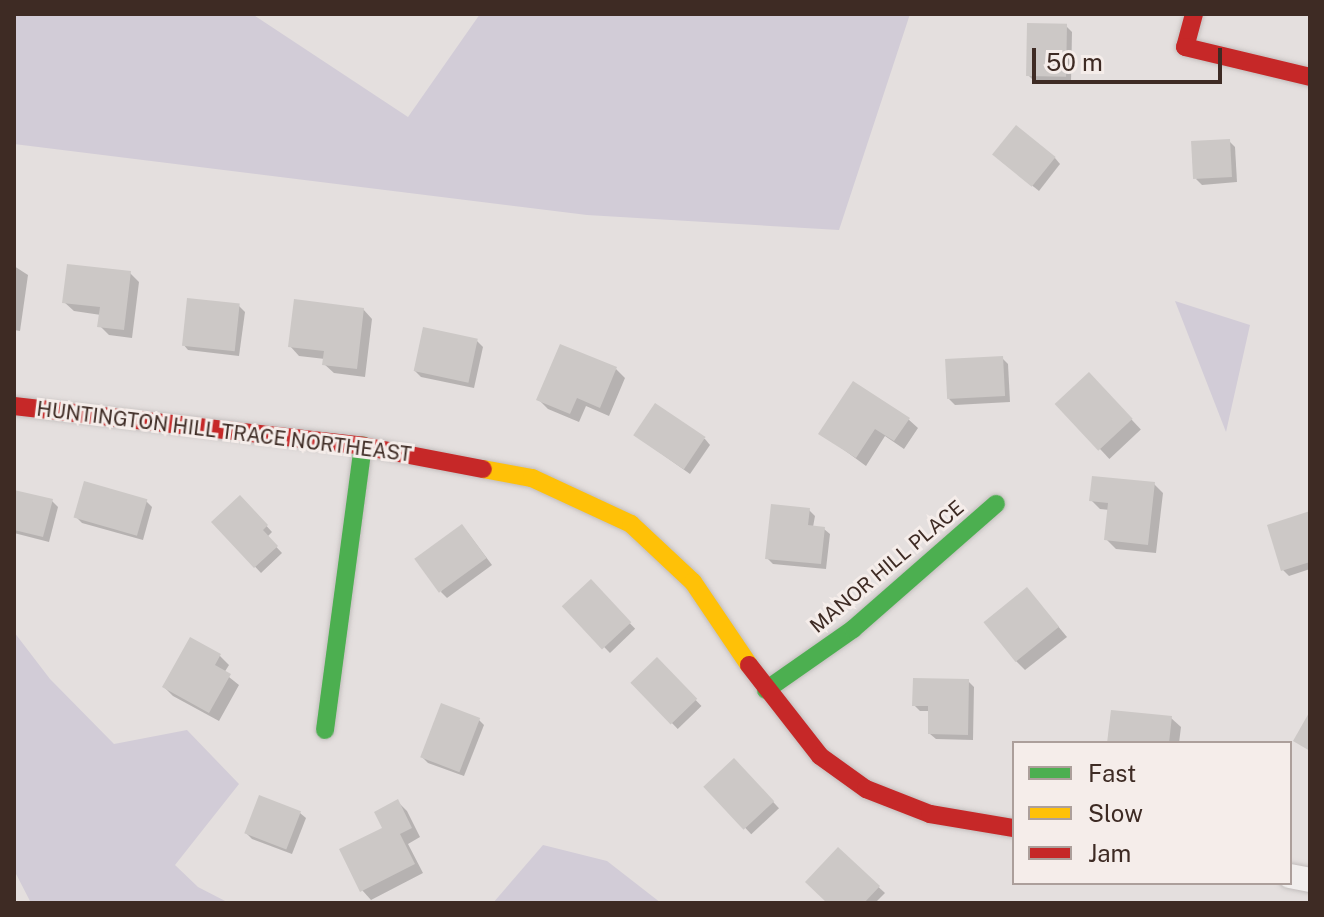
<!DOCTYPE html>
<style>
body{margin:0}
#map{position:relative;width:1324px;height:917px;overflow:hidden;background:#e4dfde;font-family:"Public Sans",sans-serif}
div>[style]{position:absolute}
.green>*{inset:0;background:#d2ccd7}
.shadow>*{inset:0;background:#0003;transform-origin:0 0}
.building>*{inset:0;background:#ccc8c6;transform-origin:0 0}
.roads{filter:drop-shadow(0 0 2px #c2bdbc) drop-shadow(0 0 2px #c2bdbc)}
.street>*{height:24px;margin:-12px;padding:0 12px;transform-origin:12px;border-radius:12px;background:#f1eeed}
.fast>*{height:18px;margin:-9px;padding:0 9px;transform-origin:9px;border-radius:9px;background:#4caf50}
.slow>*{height:18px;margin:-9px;padding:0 9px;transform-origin:9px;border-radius:9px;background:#ffc107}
.jam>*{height:18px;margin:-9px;padding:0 9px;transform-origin:9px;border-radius:9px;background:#c62828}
span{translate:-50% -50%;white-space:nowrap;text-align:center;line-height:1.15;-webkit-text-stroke:6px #f5edea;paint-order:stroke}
.street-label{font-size:20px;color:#3e2b24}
.frame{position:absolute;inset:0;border:16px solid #3e2b24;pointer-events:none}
.legend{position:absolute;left:1012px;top:741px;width:280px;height:144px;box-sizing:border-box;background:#f5edea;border:2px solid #ac9f9b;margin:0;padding:10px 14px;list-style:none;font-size:24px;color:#3e2b24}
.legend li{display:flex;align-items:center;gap:16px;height:40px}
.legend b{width:40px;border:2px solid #ac9f9b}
.scale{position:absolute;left:1032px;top:48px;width:190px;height:36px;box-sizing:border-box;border:4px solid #3e2b24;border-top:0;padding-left:10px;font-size:24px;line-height:28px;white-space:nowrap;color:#3e2b24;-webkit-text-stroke:6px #f5edea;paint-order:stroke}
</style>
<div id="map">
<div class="green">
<i style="clip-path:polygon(14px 14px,252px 14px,408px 117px,480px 14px,910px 14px,839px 230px,587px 215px,14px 144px)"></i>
<i style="clip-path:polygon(1175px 301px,1250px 325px,1226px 432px)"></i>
<i style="clip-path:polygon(14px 632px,50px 679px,114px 744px,187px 730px,239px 784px,175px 865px,198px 887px,229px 903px,31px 903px,14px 870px)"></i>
<i style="clip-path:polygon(543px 845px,607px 861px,661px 903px,493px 903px)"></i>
</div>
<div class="shadow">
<i style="clip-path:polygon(1066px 26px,1072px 32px,1071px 82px,1034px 81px,1028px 75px)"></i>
<i style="clip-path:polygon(1229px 141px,1235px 147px,1237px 182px,1202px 185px,1196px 179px)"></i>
<i style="clip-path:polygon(1055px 158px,1060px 164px,1039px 191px,1001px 161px)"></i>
<i style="clip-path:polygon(14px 266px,28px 275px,20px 331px,14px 330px)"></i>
<i style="clip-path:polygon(130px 273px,139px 282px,132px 338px,109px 335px,100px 326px,101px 315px,74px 311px,64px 302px)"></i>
<i style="clip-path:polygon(239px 306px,245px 312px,239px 356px,188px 350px,183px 344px)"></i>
<i style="clip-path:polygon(363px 309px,372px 319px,365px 377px,334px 373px,324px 364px,325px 359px,299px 356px,290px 346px)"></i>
<i style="clip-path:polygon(477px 341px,483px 347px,474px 388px,421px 377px,415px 371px)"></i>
<i style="clip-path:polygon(1002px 358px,1008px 364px,1010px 402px,955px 405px,949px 399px)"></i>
<i style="clip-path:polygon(616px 369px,625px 378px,609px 416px,586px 406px,579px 422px,548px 409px,539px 400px)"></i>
<i style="left:1089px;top:374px;width:76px;height:43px;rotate:47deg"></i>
<i style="clip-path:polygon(908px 419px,918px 428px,904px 449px,885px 436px,866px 466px,821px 433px)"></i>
<i style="clip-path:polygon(635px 435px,705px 439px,710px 445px,690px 474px)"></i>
<i style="clip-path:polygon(1154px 484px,1163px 493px,1156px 553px,1116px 549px,1107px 540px,1110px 510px,1100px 509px,1091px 500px)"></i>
<i style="clip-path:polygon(14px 492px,52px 501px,58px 507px,49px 542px,14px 533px)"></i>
<i style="clip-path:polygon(240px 497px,272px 532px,267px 537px,282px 553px,261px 573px,213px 522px)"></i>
<i style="clip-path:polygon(146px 501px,152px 507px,143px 540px,82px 523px,76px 517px)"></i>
<i style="clip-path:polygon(809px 510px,815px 516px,813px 527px,824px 529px,830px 534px,826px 569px,773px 564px,767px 558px)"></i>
<i style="clip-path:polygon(1310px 513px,1310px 569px,1289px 576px,1283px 570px)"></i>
<i style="clip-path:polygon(468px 533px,492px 565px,447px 598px,441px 592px)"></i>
<i style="left:590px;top:582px;width:65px;height:35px;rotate:46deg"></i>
<i style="clip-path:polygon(1027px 589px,1067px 637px,1025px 670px,1016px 661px)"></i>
<i style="clip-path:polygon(190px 639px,220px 656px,229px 665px,224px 673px,239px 685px,219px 721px,173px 696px,164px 687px)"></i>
<i style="left:657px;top:660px;width:64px;height:33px;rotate:46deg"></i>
<i style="clip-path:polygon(968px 681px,974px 687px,973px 740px,936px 739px,930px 734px,930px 711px,920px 711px,914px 705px)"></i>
<i style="clip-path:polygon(1171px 718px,1181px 727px,1179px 743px,1109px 743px)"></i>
<i style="clip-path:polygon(478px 719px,484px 725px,464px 776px,428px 763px,422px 757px)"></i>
<i style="left:734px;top:760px;width:66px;height:38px;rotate:47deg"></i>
<i style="clip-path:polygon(398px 802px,407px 811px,420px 837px,408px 844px,423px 873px,371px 900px,362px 890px)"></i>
<i style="clip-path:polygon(300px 813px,306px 818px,292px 854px,252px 839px,246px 833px)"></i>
<i style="clip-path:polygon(838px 850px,885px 893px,875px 903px,830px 903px)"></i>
</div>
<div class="building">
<i style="left:1027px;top:23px;width:40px;height:53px;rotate:1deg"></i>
<i style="left:1016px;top:125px;width:51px;height:38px;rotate:39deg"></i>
<i style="left:1230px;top:139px;width:38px;height:39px;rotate:87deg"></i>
<i style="clip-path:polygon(67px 264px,131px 271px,124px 330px,97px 327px,100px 307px,62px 303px)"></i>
<i style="left:187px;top:298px;width:53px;height:48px;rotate:6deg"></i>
<i style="clip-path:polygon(294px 299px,364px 308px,357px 369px,322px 365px,324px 351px,288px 347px)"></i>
<i style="left:423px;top:327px;width:56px;height:45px;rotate:12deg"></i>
<i style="clip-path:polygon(560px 344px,617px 367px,600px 408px,577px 398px,570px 414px,536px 400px)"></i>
<i style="left:1003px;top:356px;width:40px;height:58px;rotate:87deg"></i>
<i style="left:1089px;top:372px;width:64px;height:47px;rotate:47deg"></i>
<i style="clip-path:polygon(853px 381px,910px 418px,894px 441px,875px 429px,856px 458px,818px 434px)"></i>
<i style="left:655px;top:403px;width:61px;height:39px;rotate:34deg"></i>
<i style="clip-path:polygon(1092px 476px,1155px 482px,1148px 545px,1104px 540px,1108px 503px,1089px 501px)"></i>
<i style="left:84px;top:481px;width:66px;height:38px;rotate:16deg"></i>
<i style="clip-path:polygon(14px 490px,53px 499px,43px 537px,14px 530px)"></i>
<i style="clip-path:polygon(240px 495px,268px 525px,263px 530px,278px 546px,254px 568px,211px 522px)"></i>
<i style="clip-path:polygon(771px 504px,810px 508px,808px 525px,825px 527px,821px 564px,765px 559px)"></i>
<i style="clip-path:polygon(1310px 511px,1310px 562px,1281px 571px,1267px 525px)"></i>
<i style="left:462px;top:524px;width:42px;height:59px;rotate:54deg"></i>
<i style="left:591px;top:579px;width:59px;height:40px;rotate:47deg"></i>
<i style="left:1027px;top:587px;width:51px;height:56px;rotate:51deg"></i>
<i style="clip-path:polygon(190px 637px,221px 654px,215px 665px,231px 674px,209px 713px,162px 687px)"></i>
<i style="left:657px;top:657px;width:58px;height:37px;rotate:46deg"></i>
<i style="clip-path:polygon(913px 678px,969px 679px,968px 735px,928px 734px,928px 706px,912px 706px)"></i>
<i style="left:441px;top:703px;width:42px;height:58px;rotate:21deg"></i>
<i style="clip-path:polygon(1111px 710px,1172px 716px,1169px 743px,1107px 743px)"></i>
<i style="clip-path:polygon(1310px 711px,1310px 751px,1293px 741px)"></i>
<i style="left:734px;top:758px;width:59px;height:42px;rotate:47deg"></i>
<i style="left:259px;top:795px;width:45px;height:41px;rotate:21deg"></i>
<i style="clip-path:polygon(398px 799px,412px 828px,400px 834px,415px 864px,360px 892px,339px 849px,382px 828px,374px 812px)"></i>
<i style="clip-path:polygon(838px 847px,880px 886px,864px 903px,827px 903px,805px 882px)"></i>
</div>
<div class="roads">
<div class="street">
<i style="left:1290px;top:876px;width:20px;rotate:11deg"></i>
</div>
<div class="fast">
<i style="left:766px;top:690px;width:106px;rotate:-35deg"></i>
<i style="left:853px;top:629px;width:190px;rotate:-41.2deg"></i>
<i style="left:325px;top:730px;width:287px;rotate:-82.4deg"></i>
</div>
<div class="slow">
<i style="left:483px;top:469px;width:50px;rotate:10.4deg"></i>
<i style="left:532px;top:478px;width:109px;rotate:24.9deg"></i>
<i style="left:631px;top:524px;width:85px;rotate:43.1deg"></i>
<i style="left:693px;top:582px;width:100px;rotate:56deg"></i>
</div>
<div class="jam">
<i style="left:1194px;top:14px;width:34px;rotate:105deg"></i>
<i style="left:1185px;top:47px;width:129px;rotate:13.5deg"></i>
<i style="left:14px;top:406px;width:351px;rotate:6.5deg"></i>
<i style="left:363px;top:446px;width:122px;rotate:10.9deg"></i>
<i style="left:749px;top:665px;width:115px;rotate:52deg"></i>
<i style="left:820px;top:756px;width:57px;rotate:35.7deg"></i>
<i style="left:866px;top:789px;width:69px;rotate:21.3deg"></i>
<i style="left:930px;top:814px;width:85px;rotate:9.5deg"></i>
</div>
</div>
<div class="street-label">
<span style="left:224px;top:432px;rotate:7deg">HUNTINGTON HILL TRACE NORTHEAST</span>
<span style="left:887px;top:567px;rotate:-40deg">MANOR HILL PLACE</span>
</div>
<div class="frame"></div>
<ul class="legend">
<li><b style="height:10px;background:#4caf50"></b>Fast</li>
<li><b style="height:10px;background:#ffc107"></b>Slow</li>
<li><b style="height:10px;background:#c62828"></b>Jam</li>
</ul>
<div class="scale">50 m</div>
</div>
